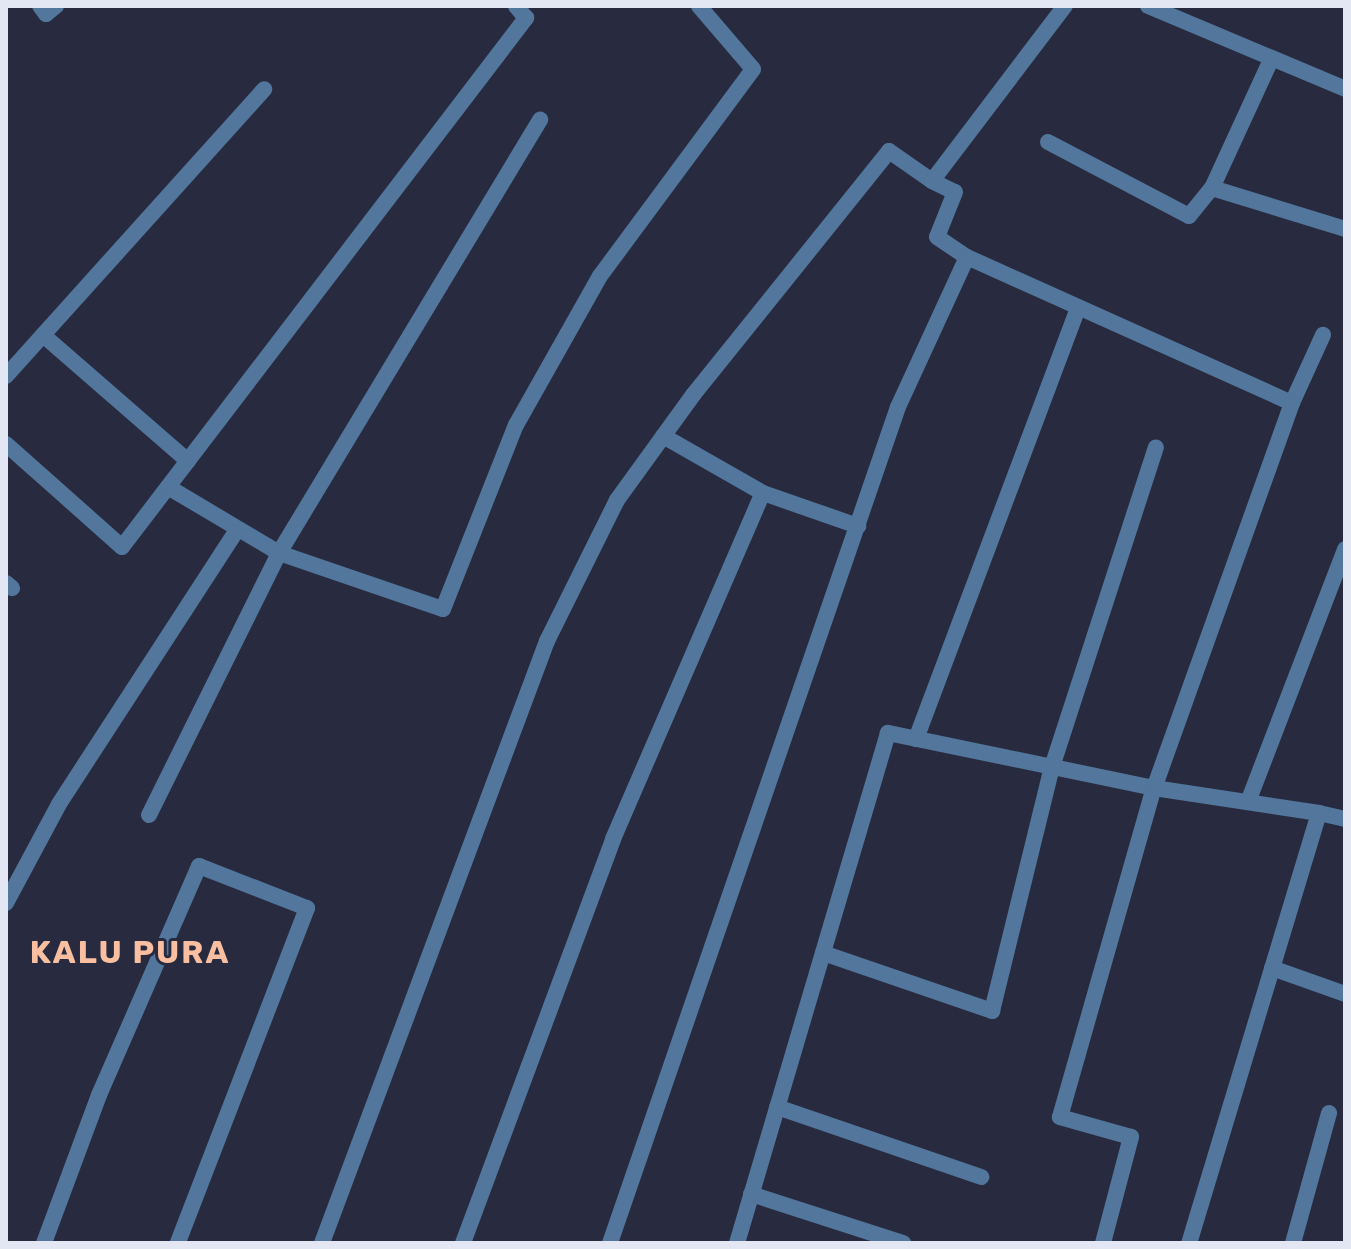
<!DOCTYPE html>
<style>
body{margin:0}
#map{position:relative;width:1351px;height:1249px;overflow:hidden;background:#282b3f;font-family:Rubik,sans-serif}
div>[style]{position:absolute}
.minor>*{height:16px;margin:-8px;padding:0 8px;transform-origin:8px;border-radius:8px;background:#52769c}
span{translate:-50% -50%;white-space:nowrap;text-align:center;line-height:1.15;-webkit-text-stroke:6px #282b3f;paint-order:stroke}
.district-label{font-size:32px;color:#fabfa0;font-weight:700;letter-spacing:2px}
.frame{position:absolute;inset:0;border:8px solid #e3e6f3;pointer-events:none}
</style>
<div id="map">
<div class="minor">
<i style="left:40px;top:6px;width:10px;rotate:53deg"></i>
<i style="left:46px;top:14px;width:13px;rotate:-39deg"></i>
<i style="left:1148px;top:6px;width:214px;rotate:22.8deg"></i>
<i style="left:1048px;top:142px;width:159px;rotate:27.7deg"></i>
<i style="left:1189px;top:216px;width:36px;rotate:-51deg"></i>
<i style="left:1212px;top:188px;width:141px;rotate:-65.3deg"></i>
<i style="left:932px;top:181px;width:25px;rotate:26deg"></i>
<i style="left:955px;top:192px;width:48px;rotate:111.8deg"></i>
<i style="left:937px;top:237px;width:36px;rotate:34deg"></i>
<i style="left:1212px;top:188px;width:139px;rotate:17.1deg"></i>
<i style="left:43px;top:335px;width:192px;rotate:41deg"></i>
<i style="left:6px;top:376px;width:386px;rotate:-48deg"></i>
<i style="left:1292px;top:403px;width:75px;rotate:-65.5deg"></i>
<i style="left:6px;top:444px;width:155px;rotate:41.6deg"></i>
<i style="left:122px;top:547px;width:666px;rotate:-52.63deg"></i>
<i style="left:526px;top:18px;width:16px;rotate:-130deg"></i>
<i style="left:168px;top:487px;width:129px;rotate:30.7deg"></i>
<i style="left:279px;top:553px;width:173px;rotate:18.9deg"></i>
<i style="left:443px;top:609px;width:198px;rotate:-68.4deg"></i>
<i style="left:516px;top:425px;width:171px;rotate:-60.6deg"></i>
<i style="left:600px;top:276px;width:257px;rotate:-53.5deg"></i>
<i style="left:753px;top:69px;width:83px;rotate:-130.6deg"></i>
<i style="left:763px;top:493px;width:101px;rotate:19.2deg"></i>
<i style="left:6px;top:583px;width:8px;rotate:40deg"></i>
<i style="left:916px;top:739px;width:461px;rotate:-69.4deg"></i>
<i style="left:1248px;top:802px;width:271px;rotate:-69deg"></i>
<i style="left:1319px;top:813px;width:27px;rotate:13deg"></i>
<i style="left:149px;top:815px;width:292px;rotate:-63.6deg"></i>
<i style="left:279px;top:553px;width:506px;rotate:-58.92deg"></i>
<i style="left:6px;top:903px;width:112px;rotate:-61.8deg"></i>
<i style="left:59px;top:804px;width:323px;rotate:-57deg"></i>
<i style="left:823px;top:953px;width:179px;rotate:18.9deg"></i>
<i style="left:992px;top:1011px;width:251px;rotate:-76.2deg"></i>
<i style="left:1052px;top:767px;width:336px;rotate:-72deg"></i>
<i style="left:1272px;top:968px;width:77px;rotate:19.6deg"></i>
<i style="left:777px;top:1107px;width:216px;rotate:18.9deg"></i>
<i style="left:751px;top:1194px;width:160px;rotate:17.9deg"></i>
<i style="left:44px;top:1243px;width:158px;rotate:-69.6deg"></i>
<i style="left:99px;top:1095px;width:250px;rotate:-66.4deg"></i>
<i style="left:199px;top:866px;width:116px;rotate:21.3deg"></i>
<i style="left:307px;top:908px;width:359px;rotate:111.1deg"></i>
<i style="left:322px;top:1243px;width:643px;rotate:-69.51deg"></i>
<i style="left:547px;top:641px;width:157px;rotate:-63.6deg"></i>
<i style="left:617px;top:500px;width:130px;rotate:-54.1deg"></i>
<i style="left:693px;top:395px;width:313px;rotate:-51.2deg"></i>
<i style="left:889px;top:151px;width:52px;rotate:34.9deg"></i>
<i style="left:932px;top:181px;width:220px;rotate:-52.8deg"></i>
<i style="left:463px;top:1243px;width:431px;rotate:-69.6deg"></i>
<i style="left:613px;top:839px;width:377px;rotate:-66.6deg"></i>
<i style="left:763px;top:493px;width:115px;rotate:-150.3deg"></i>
<i style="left:610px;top:1243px;width:884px;rotate:-70.99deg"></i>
<i style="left:898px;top:407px;width:165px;rotate:-65.3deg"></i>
<i style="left:967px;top:257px;width:356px;rotate:24.2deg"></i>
<i style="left:1292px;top:403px;width:409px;rotate:109.7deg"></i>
<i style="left:1154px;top:788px;width:272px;rotate:-168.3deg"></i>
<i style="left:888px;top:733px;width:532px;rotate:106.49deg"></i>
<i style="left:1103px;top:1243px;width:110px;rotate:-75.2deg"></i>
<i style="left:1131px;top:1137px;width:74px;rotate:-164.3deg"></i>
<i style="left:1060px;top:1117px;width:342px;rotate:-74.1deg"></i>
<i style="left:1154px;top:788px;width:167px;rotate:8.6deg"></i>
<i style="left:1319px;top:813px;width:449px;rotate:106.8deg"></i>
<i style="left:1293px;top:1243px;width:135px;rotate:-74.5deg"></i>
</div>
<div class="district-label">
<span style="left:130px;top:952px">KALU PURA</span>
</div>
<div class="frame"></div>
</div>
